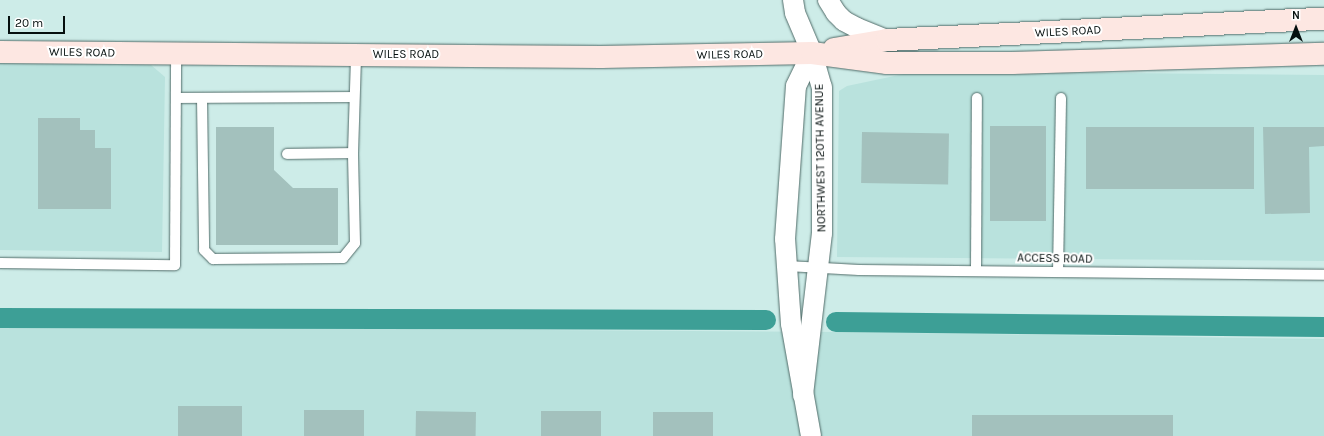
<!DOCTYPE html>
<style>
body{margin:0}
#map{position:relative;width:1324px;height:436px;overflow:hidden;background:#cdece8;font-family:Karla,sans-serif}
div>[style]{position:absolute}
.built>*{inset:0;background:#b9e2dd}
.canal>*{height:20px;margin:-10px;padding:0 10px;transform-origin:10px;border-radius:10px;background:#3d9f96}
.building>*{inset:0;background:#a3c1bd;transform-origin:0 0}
.roads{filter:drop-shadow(0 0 1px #516c69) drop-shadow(0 0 1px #516c69)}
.lane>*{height:10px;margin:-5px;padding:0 5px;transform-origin:5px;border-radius:5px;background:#fff}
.street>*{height:20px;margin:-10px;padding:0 10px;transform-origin:10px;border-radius:10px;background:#fff}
.secondary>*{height:22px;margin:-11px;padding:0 11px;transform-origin:11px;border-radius:11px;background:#fde7e2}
span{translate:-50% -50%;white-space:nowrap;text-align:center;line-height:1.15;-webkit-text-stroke:4px #fff;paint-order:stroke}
.street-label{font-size:12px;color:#050f0e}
.north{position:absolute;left:1276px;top:8px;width:40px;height:40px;-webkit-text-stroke:3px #fff;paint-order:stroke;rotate:0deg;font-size:11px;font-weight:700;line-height:16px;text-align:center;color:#050f0e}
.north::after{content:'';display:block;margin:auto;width:14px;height:18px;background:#050f0e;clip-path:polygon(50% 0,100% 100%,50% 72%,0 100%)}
.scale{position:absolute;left:8px;top:16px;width:57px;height:18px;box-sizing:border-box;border:2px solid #050f0e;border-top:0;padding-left:5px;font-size:12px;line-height:14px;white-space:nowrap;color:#050f0e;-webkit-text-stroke:3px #fff;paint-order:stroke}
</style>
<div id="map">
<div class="built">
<i style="clip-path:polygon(0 63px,151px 65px,165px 77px,162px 252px,0 250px)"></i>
<i style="clip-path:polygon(918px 71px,1324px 75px,1324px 261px,837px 257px,839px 91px,847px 86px)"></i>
<i style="clip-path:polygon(0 326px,836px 332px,1324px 339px,1324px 436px,0 436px)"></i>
</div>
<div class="canal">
<i style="left:0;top:318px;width:766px;rotate:0.15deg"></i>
<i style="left:836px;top:322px;width:488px;rotate:0.6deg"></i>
</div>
<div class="building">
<i style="clip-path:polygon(38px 118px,80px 118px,80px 130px,95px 130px,95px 148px,111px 148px,111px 209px,38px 209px)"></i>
<i style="left:990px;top:126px;width:56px;height:95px"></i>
<i style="clip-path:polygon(216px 127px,274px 127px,274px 170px,293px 188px,338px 188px,338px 245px,216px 245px)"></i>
<i style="left:1086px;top:127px;width:168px;height:62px"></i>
<i style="clip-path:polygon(1263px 127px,1324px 127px,1324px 146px,1309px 147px,1310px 213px,1265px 214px)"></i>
<i style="left:862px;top:132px;width:87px;height:51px;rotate:1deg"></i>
<i style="left:178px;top:406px;width:64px;height:30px"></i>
<i style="left:304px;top:410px;width:60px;height:26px"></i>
<i style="left:416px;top:411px;width:60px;height:25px;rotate:1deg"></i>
<i style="left:541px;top:411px;width:60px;height:25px"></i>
<i style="left:653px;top:412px;width:60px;height:24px"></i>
<i style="left:1173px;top:415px;width:21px;height:201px;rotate:90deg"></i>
</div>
<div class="roads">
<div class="lane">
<i style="left:176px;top:98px;width:178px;rotate:-0.3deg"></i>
<i style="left:202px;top:98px;width:152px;rotate:89.2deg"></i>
<i style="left:204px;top:250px;width:13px;rotate:45deg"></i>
<i style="left:213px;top:259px;width:130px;rotate:-0.4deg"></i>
<i style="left:343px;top:258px;width:19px;rotate:-51deg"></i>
<i style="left:355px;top:243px;width:90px;rotate:-91.3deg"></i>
<i style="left:353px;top:153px;width:98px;rotate:-88.2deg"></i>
<i style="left:287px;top:154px;width:66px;rotate:-0.9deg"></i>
<i style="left:0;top:263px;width:175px;rotate:0.7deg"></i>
<i style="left:175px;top:265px;width:211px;rotate:-89.7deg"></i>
<i style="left:787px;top:266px;width:72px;rotate:3.2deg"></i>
<i style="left:859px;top:270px;width:465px;rotate:0.6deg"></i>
<i style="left:976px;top:271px;width:173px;rotate:-89.7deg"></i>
<i style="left:1058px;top:272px;width:174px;rotate:-89deg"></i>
</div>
<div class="street">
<i style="left:793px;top:0;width:13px;rotate:81deg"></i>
<i style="left:795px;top:13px;width:43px;rotate:67deg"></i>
<i style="left:812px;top:53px;width:35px;rotate:74deg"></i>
<i style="left:822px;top:87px;width:146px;rotate:90deg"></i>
<i style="left:822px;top:233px;width:163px;rotate:96.7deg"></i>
<i style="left:828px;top:0;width:15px;rotate:58deg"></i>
<i style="left:836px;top:13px;width:11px;rotate:45deg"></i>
<i style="left:844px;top:21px;width:15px;rotate:28deg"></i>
<i style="left:857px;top:28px;width:32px;rotate:22deg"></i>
<i style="left:811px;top:436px;width:114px;rotate:-100.1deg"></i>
<i style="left:791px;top:324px;width:85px;rotate:-94deg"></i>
<i style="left:785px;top:239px;width:153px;rotate:-85.9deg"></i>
<i style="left:796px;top:86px;width:37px;rotate:-64deg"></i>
</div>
<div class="secondary">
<i style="left:834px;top:49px;width:54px;rotate:-9.6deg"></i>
<i style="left:887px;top:40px;width:438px;rotate:-2.8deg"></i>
<i style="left:0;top:52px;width:601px;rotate:0.48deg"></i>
<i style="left:601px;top:57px;width:211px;rotate:-1.1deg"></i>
<i style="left:812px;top:53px;width:76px;rotate:7.6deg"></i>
<i style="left:887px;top:63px;width:125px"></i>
<i style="left:1012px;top:63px;width:312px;rotate:-1.7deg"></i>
</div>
</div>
<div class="street-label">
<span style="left:1068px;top:32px;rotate:-3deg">WILES ROAD</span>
<span style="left:82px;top:53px;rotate:1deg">WILES ROAD</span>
<span style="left:406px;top:55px">WILES ROAD</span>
<span style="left:730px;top:55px;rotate:-1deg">WILES ROAD</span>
<span style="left:821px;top:158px;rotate:-91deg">NORTHWEST 120TH AVENUE</span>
<span style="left:1055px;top:259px;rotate:1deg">ACCESS ROAD</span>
</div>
<div class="north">N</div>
<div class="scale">20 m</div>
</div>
